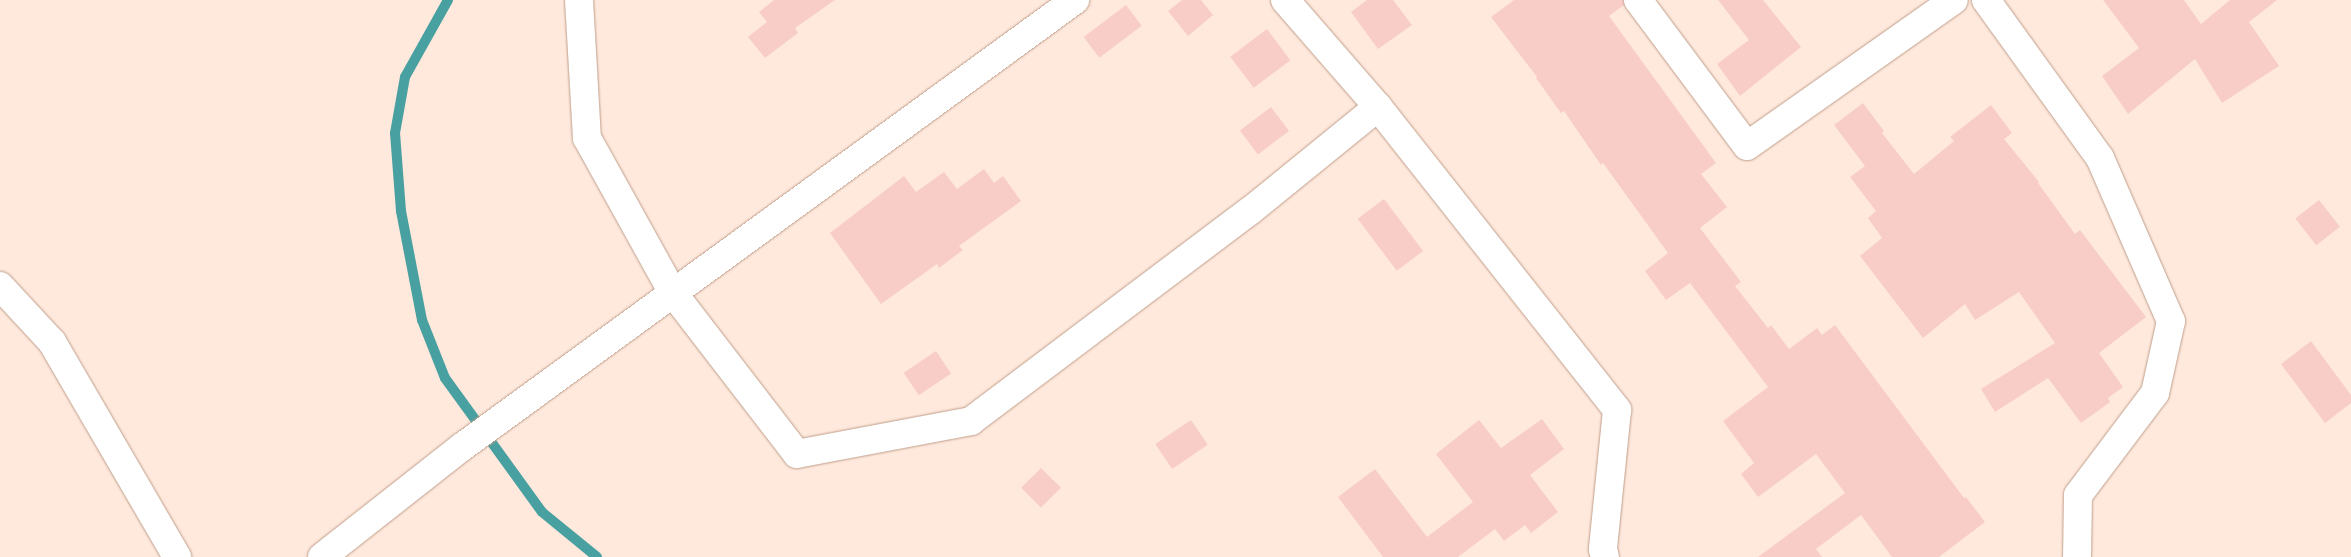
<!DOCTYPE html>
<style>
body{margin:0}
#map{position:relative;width:2351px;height:557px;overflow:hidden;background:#ffe9dd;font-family:Literata,serif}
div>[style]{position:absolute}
.stream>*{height:10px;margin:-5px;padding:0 5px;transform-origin:5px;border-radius:5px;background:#49a0a1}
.building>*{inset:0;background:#f8cdc8;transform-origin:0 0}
.roads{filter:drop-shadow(0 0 1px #bf9e8a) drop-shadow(0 0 1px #bf9e8a)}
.minor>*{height:28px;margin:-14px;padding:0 14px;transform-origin:14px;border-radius:14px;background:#fff}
.tertiary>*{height:28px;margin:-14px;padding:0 14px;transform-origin:14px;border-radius:14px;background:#fff}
span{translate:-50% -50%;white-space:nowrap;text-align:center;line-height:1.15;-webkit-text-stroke:5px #fbfbfb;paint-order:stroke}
</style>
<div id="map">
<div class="stream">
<i style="left:448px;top:0;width:88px;rotate:119.2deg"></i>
<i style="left:405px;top:77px;width:57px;rotate:100.1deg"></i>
<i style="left:395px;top:133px;width:78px;rotate:85.6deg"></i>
<i style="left:401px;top:211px;width:111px;rotate:79.1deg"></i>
<i style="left:422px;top:320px;width:62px;rotate:68.4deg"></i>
<i style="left:445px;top:378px;width:165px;rotate:54.1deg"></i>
<i style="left:542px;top:512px;width:71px;rotate:39.3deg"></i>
</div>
<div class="building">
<i style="clip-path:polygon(774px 0,835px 0,795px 28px,798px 33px,765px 58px,748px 37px,767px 22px,759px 12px)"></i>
<i style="clip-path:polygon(1182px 0,1201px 0,1213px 15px,1188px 36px,1168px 11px)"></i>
<i style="clip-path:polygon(1367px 0,1393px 0,1412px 25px,1378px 49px,1351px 12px)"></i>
<i style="clip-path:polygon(1514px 0,1623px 0,1624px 5px,1609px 16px,1716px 163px,1701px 174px,1727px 207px,1700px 228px,1741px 282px,1735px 286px,1768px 328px,1771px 325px,1789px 349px,1817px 328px,1822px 335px,1835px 325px,1964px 498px,1966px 497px,1985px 522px,1939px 557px,1892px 557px,1861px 515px,1816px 549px,1822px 557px,1758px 557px,1845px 493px,1816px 454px,1758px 497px,1741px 474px,1754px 463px,1723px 421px,1768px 387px,1690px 283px,1666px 300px,1645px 271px,1668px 253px,1603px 163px,1601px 165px,1564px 111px,1561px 113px,1536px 78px,1537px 77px,1491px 17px)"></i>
<i style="clip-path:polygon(1718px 0,1763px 0,1801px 47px,1740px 96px,1717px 64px,1749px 40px)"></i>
<i style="clip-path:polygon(2103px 0,2184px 0,2201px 24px,2230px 0,2277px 0,2249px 22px,2279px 66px,2222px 103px,2195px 59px,2128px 114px,2102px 76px,2139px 48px)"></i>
<i style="left:1126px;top:5px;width:26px;height:53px;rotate:53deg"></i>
<i style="left:1267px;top:29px;width:39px;height:46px;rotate:53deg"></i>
<i style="clip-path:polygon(1863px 103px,1884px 131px,1882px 133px,1914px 174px,1954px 141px,1950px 137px,1991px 105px,2012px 133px,2004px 139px,2039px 182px,2038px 183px,2075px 234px,2080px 230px,2146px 317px,2099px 353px,2123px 387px,2108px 398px,2110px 402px,2081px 423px,2048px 378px,1995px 412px,1981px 389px,2055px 343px,2019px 292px,1975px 320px,1965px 304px,1923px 338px,1860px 256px,1882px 238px,1868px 218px,1876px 211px,1850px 177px,1865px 166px,1834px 125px)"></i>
<i style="left:1271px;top:107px;width:30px;height:39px;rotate:53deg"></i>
<i style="clip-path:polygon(984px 169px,994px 183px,1003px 176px,1021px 201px,959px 246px,963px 250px,939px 268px,937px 264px,881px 304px,830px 233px,904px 176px,916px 192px,944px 172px,957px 189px)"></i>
<i style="left:1384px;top:199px;width:65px;height:33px;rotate:53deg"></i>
<i style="left:2319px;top:200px;width:34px;height:30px;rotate:52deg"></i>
<i style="clip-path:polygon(2311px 341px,2351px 395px,2351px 403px,2325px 423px,2281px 364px)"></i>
<i style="left:936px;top:351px;width:27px;height:39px;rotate:56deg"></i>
<i style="clip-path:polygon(1542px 419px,1564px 449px,1530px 475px,1558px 512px,1531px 533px,1525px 525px,1504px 541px,1495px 529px,1458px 557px,1383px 557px,1338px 497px,1375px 469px,1427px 537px,1473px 502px,1436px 454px,1479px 420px,1501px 448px)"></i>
<i style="left:1191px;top:420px;width:30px;height:43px;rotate:56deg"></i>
<i style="left:1041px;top:468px;width:28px;height:28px;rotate:45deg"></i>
</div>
<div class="roads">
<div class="minor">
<i style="left:579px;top:0;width:138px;rotate:86.7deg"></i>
<i style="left:587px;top:138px;width:177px;rotate:61deg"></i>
<i style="left:673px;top:293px;width:203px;rotate:52.4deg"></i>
<i style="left:797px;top:454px;width:177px;rotate:-10.7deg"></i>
<i style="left:971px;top:421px;width:349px;rotate:-37deg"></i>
<i style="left:1250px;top:211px;width:165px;rotate:-39.1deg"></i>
<i style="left:1285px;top:0;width:142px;rotate:49deg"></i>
<i style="left:1378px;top:107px;width:386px;rotate:51.7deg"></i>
<i style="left:1617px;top:410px;width:140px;rotate:95.8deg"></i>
<i style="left:1603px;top:549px;width:8px;rotate:76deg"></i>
<i style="left:1638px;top:0;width:182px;rotate:53.3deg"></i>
<i style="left:1747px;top:146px;width:253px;rotate:-35.2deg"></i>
<i style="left:1986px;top:0;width:195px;rotate:54.2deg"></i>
<i style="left:2100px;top:158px;width:178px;rotate:66.5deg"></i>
<i style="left:2171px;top:321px;width:74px;rotate:102.5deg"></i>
<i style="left:2155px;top:393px;width:128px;rotate:127deg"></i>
<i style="left:2078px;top:495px;width:62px;rotate:90.9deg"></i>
<i style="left:0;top:286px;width:76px;rotate:47.1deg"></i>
<i style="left:52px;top:342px;width:249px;rotate:59.8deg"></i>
</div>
<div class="tertiary">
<i style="left:322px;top:557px;width:178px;rotate:-38.2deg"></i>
<i style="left:462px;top:447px;width:759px;rotate:-36.1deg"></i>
</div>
</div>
</div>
